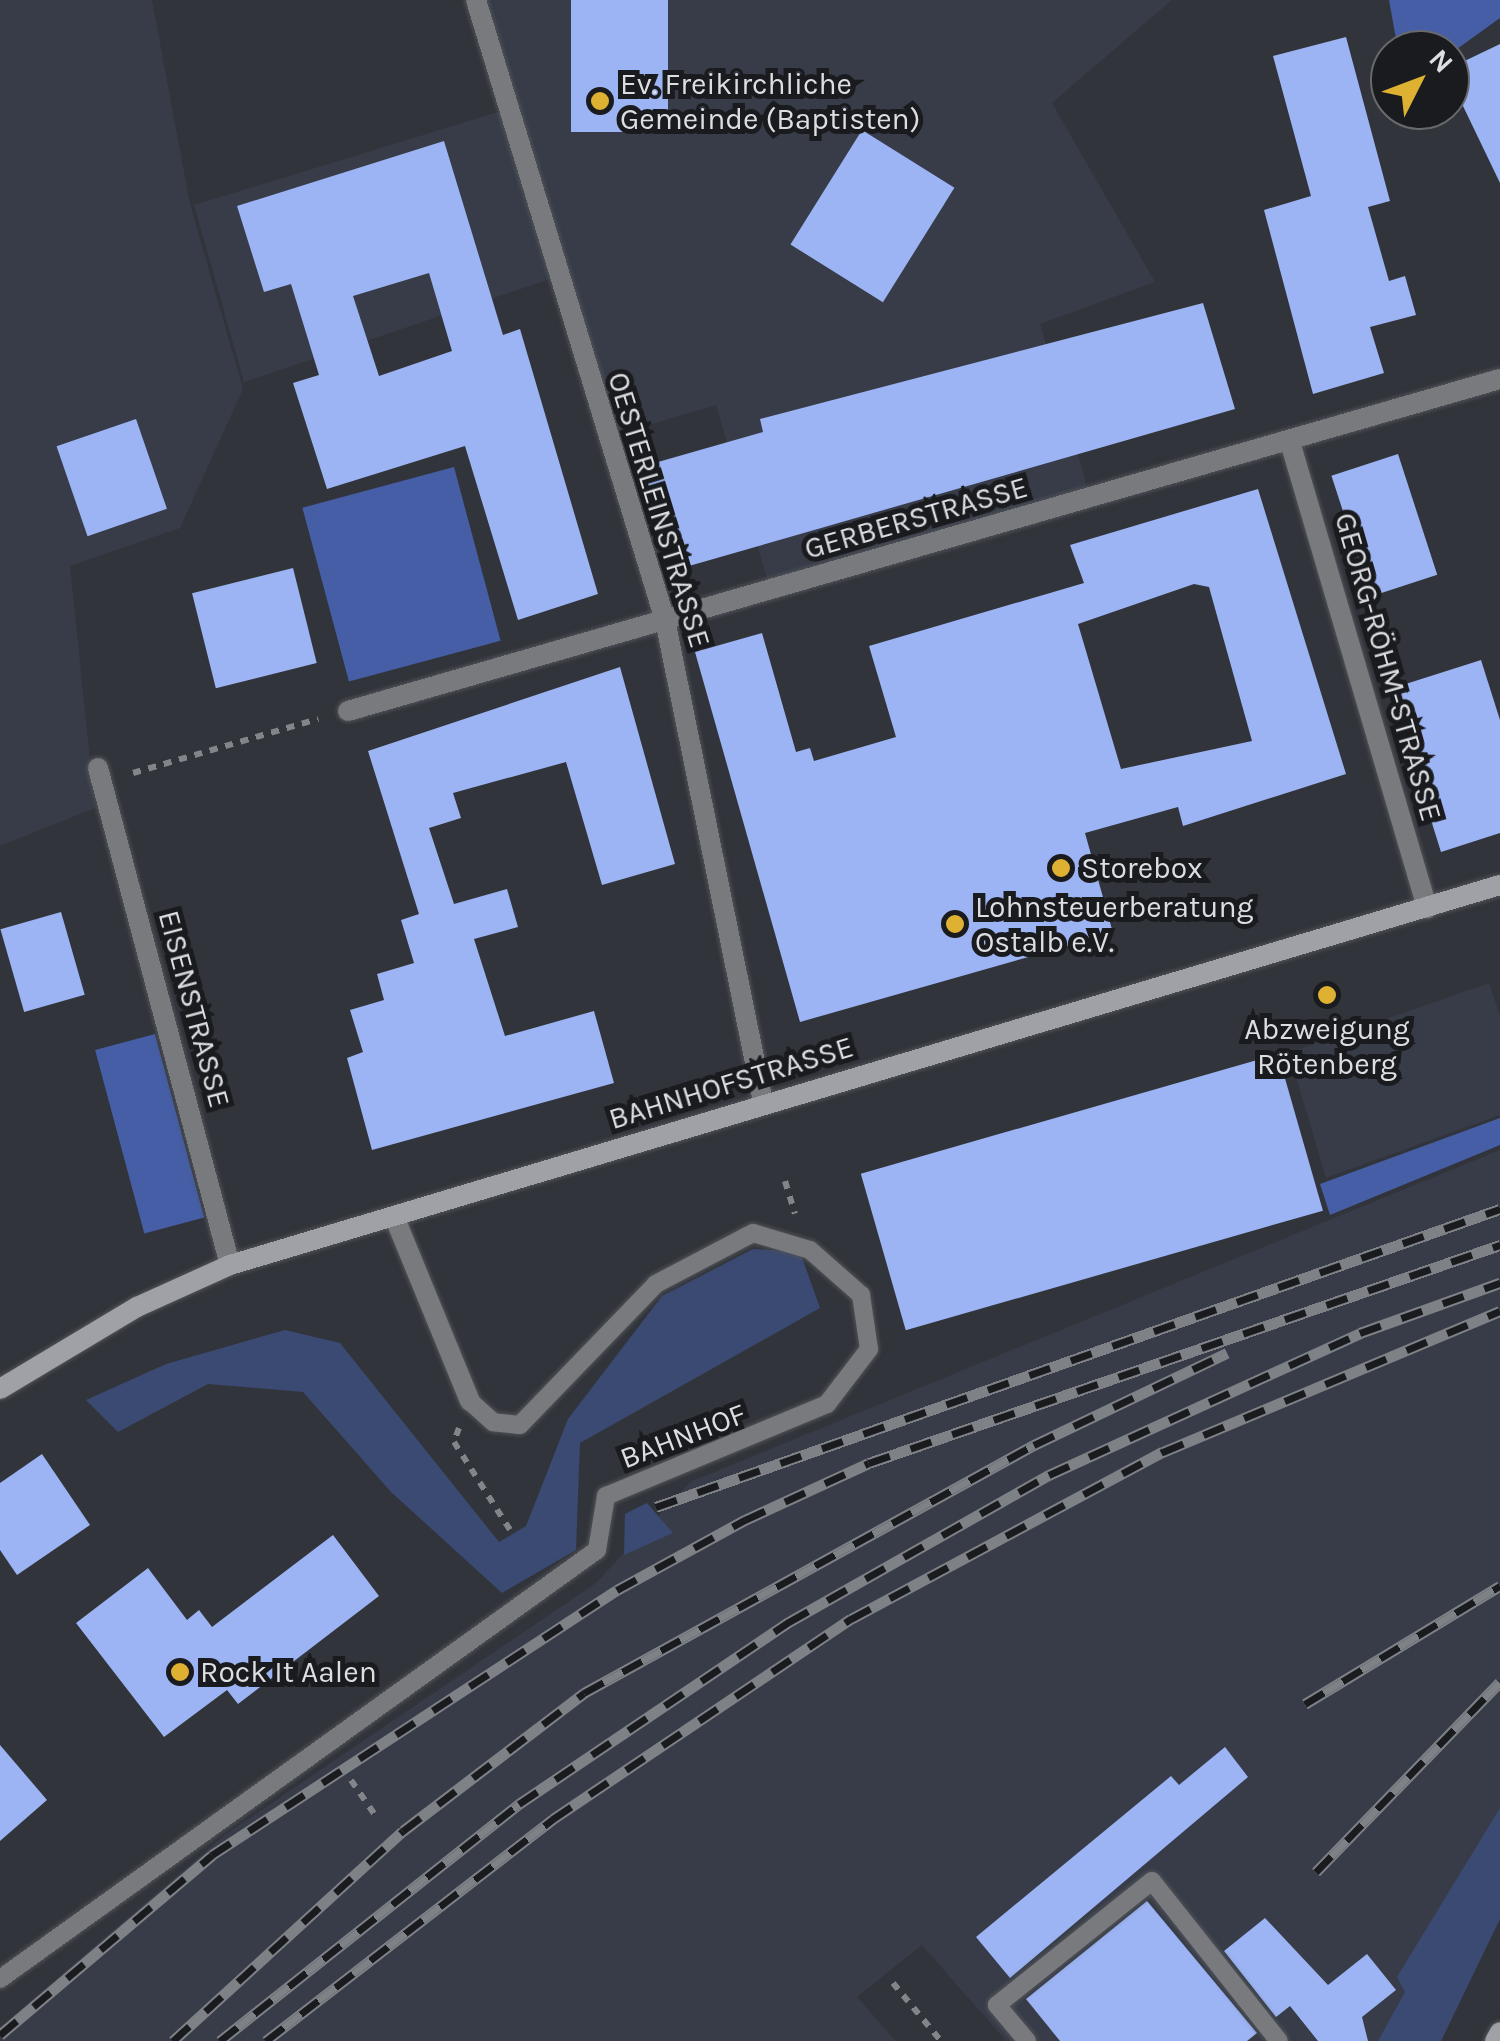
<!DOCTYPE html>
<meta charset="utf-8">
<style>
body{margin:0}
#map{position:relative;width:1500px;height:2041px;overflow:hidden;background:#31343a;font-family:Karla,sans-serif}
div>[style]{position:absolute}
.built>*{inset:0;background:#373c48}
.green>*{inset:0;background:#3b4a72}
.forest>*{inset:0;background:#465ea6;transform-origin:0 0}
.building>*{inset:0;background:#9cb4f3;transform-origin:0 0}
.path>*{height:6px;margin-top:-3px;transform-origin:0;background:repeating-linear-gradient(90deg,#82858a 0 8px,transparent 0 16px)}
.roads{filter:drop-shadow(0 0 2px #505358) drop-shadow(0 0 2px #505358)}
.lane>*{height:18px;margin:-9px;padding:0 9px;transform-origin:9px;border-radius:9px;background:#787a7d}
.street>*{height:20px;margin:-10px;padding:0 10px;transform-origin:10px;border-radius:10px;background:#787a7d}
.secondary>*{height:20px;margin:-10px;padding:0 10px;transform-origin:10px;border-radius:10px;background:#9fa1a7}
.rail>*{height:11px;margin-top:-5.5px;transform-origin:0;background:repeating-linear-gradient(90deg,#1a1b1e 0 22px,#7e8186 0 44px);box-sizing:border-box;border-block:2px solid #7e8186}
.dots>*{width:28px;height:28px;translate:-50% -50%;box-sizing:border-box;border:5px solid #1a1b1e;border-radius:50%}
span{translate:-50% -50%;white-space:nowrap;text-align:center;line-height:1.15;-webkit-text-stroke:10px #1a1b1e;paint-order:stroke}
.poi-label{font-size:30px;color:#dcdee2}
.left{translate:0 -50%;text-align:left}
.street-label{font-size:30px;color:#dcdee2}
.north{position:absolute;left:1370px;top:30px;width:100px;height:100px;box-sizing:border-box;background:#1a1b1e;border:2px solid #68696c;border-radius:50%;rotate:48deg;font-size:28px;font-weight:700;line-height:40px;text-align:center;color:#dcdee2}
.north::after{content:'';display:block;margin:auto;width:35px;height:45px;background:#deb133;clip-path:polygon(50% 0,100% 100%,50% 72%,0 100%)}
</style>
<div id="map">
<div class="built">
<i style="clip-path:polygon(0 0,152px 0,190px 204px,243px 389px,180px 528px,70px 566px,95px 808px,0 846px)"></i>
<i style="clip-path:polygon(485px 0,1172px 0,1052px 103px,1155px 282px,1040px 324px,1088px 490px,768px 582px,716px 405px,615px 435px,562px 275px,244px 382px,194px 205px,508px 109px)"></i>
<i style="clip-path:polygon(1489px 983px,1500px 1016px,1500px 1115px,1326px 1178px,1289px 1053px)"></i>
<i style="clip-path:polygon(1500px 1150px,1500px 1861px,1407px 2041px,1006px 2041px,922px 1945px,857px 1997px,896px 2041px,0 2041px,0 2027px,226px 1834px,596px 1583px,690px 1482px)"></i>
</div>
<div class="green">
<i style="clip-path:polygon(753px 1249px,800px 1252px,820px 1308px,580px 1443px,576px 1550px,502px 1593px,391px 1492px,303px 1392px,208px 1384px,118px 1432px,86px 1400px,166px 1364px,285px 1330px,340px 1343px,499px 1542px,526px 1526px,568px 1419px,662px 1296px)"></i>
<i style="clip-path:polygon(647px 1503px,673px 1533px,624px 1555px,625px 1514px)"></i>
<i style="clip-path:polygon(1500px 1808px,1500px 1919px,1441px 2041px,1378px 2041px,1405px 1992px,1397px 1977px)"></i>
</div>
<div class="forest">
<i style="clip-path:polygon(1389px 0,1500px 0,1500px 18px,1450px 54px,1398px 50px)"></i>
<i style="left:454px;top:467px;width:180px;height:157px;rotate:75deg"></i>
<i style="left:155px;top:1034px;width:190px;height:62px;rotate:75deg"></i>
<i style="clip-path:polygon(1500px 1118px,1500px 1145px,1330px 1215px,1320px 1184px)"></i>
</div>
<div class="building">
<i style="left:571px;top:0;width:97px;height:132px"></i>
<i style="clip-path:polygon(1346px 37px,1390px 201px,1368px 207px,1389px 281px,1405px 276px,1416px 315px,1370px 327px,1384px 373px,1313px 394px,1264px 210px,1311px 196px,1273px 56px)"></i>
<i style="clip-path:polygon(1500px 44px,1500px 183px,1450px 79px,1450px 68px)"></i>
<i style="left:862px;top:130px;width:109px;height:135px;rotate:32deg"></i>
<i style="clip-path:polygon(evenodd,444px 141px,503px 335px,520px 329px,598px 594px,518px 620px,465px 446px,327px 489px,293px 383px,319px 375px,291px 284px,264px 292px,237px 206px,444px 141px,429px 273px,452px 351px,379px 376px,353px 296px,429px 273px)"></i>
<i style="clip-path:polygon(1203px 303px,1235px 409px,668px 572px,637px 468px,763px 432px,760px 419px)"></i>
<i style="left:136px;top:419px;width:95px;height:84px;rotate:71deg"></i>
<i style="left:1398px;top:454px;width:127px;height:70px;rotate:72deg"></i>
<i style="clip-path:polygon(evenodd,1258px 489px,1346px 774px,1183px 826px,1178px 807px,1085px 833px,1113px 933px,800px 1022px,695px 652px,762px 633px,796px 752px,810px 748px,814px 761px,896px 737px,869px 646px,1084px 583px,1070px 545px,1258px 489px,1194px 584px,1209px 587px,1252px 741px,1121px 769px,1078px 624px,1194px 584px)"></i>
<i style="left:293px;top:568px;width:98px;height:104px;rotate:76deg"></i>
<i style="clip-path:polygon(1481px 660px,1500px 720px,1500px 833px,1441px 852px,1390px 689px)"></i>
<i style="clip-path:polygon(620px 667px,675px 864px,602px 885px,566px 762px,453px 793px,461px 818px,429px 828px,454px 904px,507px 889px,518px 927px,474px 939px,505px 1036px,594px 1011px,614px 1083px,372px 1150px,347px 1058px,363px 1052px,350px 1010px,384px 1000px,377px 974px,414px 963px,401px 920px,419px 914px,368px 751px)"></i>
<i style="left:61px;top:912px;width:86px;height:63px;rotate:74deg"></i>
<i style="left:1278px;top:1054px;width:163px;height:434px;rotate:74deg"></i>
<i style="clip-path:polygon(42px 1454px,90px 1525px,17px 1575px,0 1550px,0 1483px)"></i>
<i style="clip-path:polygon(333px 1535px,379px 1596px,238px 1704px,227px 1690px,164px 1737px,76px 1623px,148px 1568px,187px 1620px,199px 1610px,212px 1627px)"></i>
<i style="clip-path:polygon(0 1745px,47px 1800px,0 1841px)"></i>
<i style="clip-path:polygon(1225px 1747px,1248px 1777px,1010px 1978px,976px 1937px,1171px 1776px,1179px 1785px)"></i>
<i style="clip-path:polygon(1147px 1901px,1257px 2033px,1247px 2041px,1060px 2041px,1026px 1999px)"></i>
<i style="clip-path:polygon(1265px 1918px,1328px 1985px,1367px 1954px,1396px 1990px,1362px 2017px,1368px 2041px,1318px 2041px,1290px 2006px,1276px 2017px,1224px 1951px)"></i>
</div>
<div class="path">
<i style="left:133px;top:773px;width:193px;rotate:-16.3deg"></i>
<i style="left:785px;top:1181px;width:34px;rotate:73deg"></i>
<i style="left:459px;top:1428px;width:15px;rotate:110deg"></i>
<i style="left:454px;top:1442px;width:104px;rotate:57.5deg"></i>
<i style="left:342px;top:1767px;width:58px;rotate:55.5deg"></i>
<i style="left:893px;top:1983px;width:75px;rotate:50.4deg"></i>
</div>
<div class="roads">
<div class="lane">
<i style="left:0;top:1979px;width:735px;rotate:-35.7deg"></i>
<i style="left:597px;top:1550px;width:55px;rotate:-80.5deg"></i>
<i style="left:606px;top:1496px;width:239px;rotate:-22.6deg"></i>
<i style="left:827px;top:1404px;width:69px;rotate:-52.6deg"></i>
<i style="left:869px;top:1349px;width:55px;rotate:-98.4deg"></i>
<i style="left:861px;top:1295px;width:68px;rotate:-138.6deg"></i>
<i style="left:810px;top:1250px;width:59px;rotate:-163.4deg"></i>
<i style="left:753px;top:1233px;width:110px;rotate:152.3deg"></i>
<i style="left:656px;top:1284px;width:196px;rotate:134deg"></i>
<i style="left:520px;top:1425px;width:27px;rotate:-174deg"></i>
<i style="left:493px;top:1422px;width:31px;rotate:-138deg"></i>
<i style="left:1027px;top:2041px;width:47px;rotate:-129.8deg"></i>
<i style="left:997px;top:2005px;width:198px;rotate:-38.7deg"></i>
<i style="left:1152px;top:1881px;width:204px;rotate:51.6deg"></i>
</div>
<div class="street">
<i style="left:476px;top:0;width:648px;rotate:73.05deg"></i>
<i style="left:665px;top:620px;width:495px;rotate:78.5deg"></i>
<i style="left:1290px;top:442px;width:486px;rotate:73.6deg"></i>
<i style="left:348px;top:711px;width:1199px;rotate:-16.08deg"></i>
<i style="left:98px;top:768px;width:514px;rotate:75.13deg"></i>
<i style="left:394px;top:1216px;width:200px;rotate:67.7deg"></i>
</div>
<div class="secondary">
<i style="left:0;top:1389px;width:160px;rotate:-30.9deg"></i>
<i style="left:137px;top:1307px;width:102px;rotate:-24.3deg"></i>
<i style="left:230px;top:1265px;width:1326px;rotate:-16.66deg"></i>
<i style="left:1495px;top:2041px;width:10px;rotate:-61deg"></i>
</div>
</div>
<div class="rail">
<i style="left:656px;top:1507px;width:895px;rotate:-19.45deg"></i>
<i style="left:1305px;top:1704px;width:228px;rotate:-31.2deg"></i>
<i style="left:1316px;top:1872px;width:264px;rotate:-45.9deg"></i>
<i style="left:0;top:2035px;width:278px;rotate:-40.3deg"></i>
<i style="left:212px;top:1855px;width:484px;rotate:-33.2deg"></i>
<i style="left:617px;top:1590px;width:146px;rotate:-28.7deg"></i>
<i style="left:745px;top:1520px;width:136px;rotate:-24.7deg"></i>
<i style="left:869px;top:1463px;width:668px;rotate:-19.06deg"></i>
<i style="left:173px;top:2041px;width:311px;rotate:-42.4deg"></i>
<i style="left:403px;top:1831px;width:228px;rotate:-37.3deg"></i>
<i style="left:584px;top:1693px;width:514px;rotate:-28.86deg"></i>
<i style="left:1034px;top:1445px;width:214px;rotate:-25.5deg"></i>
<i style="left:220px;top:2041px;width:382px;rotate:-38.4deg"></i>
<i style="left:519px;top:1804px;width:326px;rotate:-34deg"></i>
<i style="left:789px;top:1622px;width:299px;rotate:-29.5deg"></i>
<i style="left:1049px;top:1475px;width:342px;rotate:-24.5deg"></i>
<i style="left:1360px;top:1333px;width:149px;rotate:-19.7deg"></i>
<i style="left:266px;top:2041px;width:363px;rotate:-37.7deg"></i>
<i style="left:553px;top:1819px;width:359px;rotate:-33.9deg"></i>
<i style="left:851px;top:1619px;width:354px;rotate:-28.2deg"></i>
<i style="left:1163px;top:1452px;width:365px;rotate:-22.7deg"></i>
</div>
<div class="dots">
<i style="left:600px;top:101px;background:#deb133"></i>
<i style="left:1061px;top:868px;background:#deb133"></i>
<i style="left:955px;top:924px;background:#deb133"></i>
<i style="left:1327px;top:995px;background:#deb133"></i>
<i style="left:180px;top:1672px;background:#deb133"></i>
</div>
<div class="poi-label">
<span class="left" style="left:620px;top:101px">Ev. Freikirchliche<br>Gemeinde (Baptisten)</span>
<span class="left" style="left:1081px;top:868px">Storebox</span>
<span class="left" style="left:975px;top:924px">Lohnsteuerberatung<br>Ostalb e.V.</span>
<span style="left:1327px;top:1046px">Abzweigung<br>Rötenberg</span>
<span class="left" style="left:200px;top:1672px">Rock It Aalen</span>
</div>
<div class="street-label">
<span style="left:659px;top:510px;rotate:73deg">OESTERLEINSTRASSE</span>
<span style="left:916px;top:518px;rotate:-16deg">GERBERSTRASSE</span>
<span style="left:1388px;top:667px;rotate:74deg">GEORG-RÖHM-STRASSE</span>
<span style="left:194px;top:1009px;rotate:75deg">EISENSTRASSE</span>
<span style="left:731px;top:1083px;rotate:-17deg">BAHNHOFSTRASSE</span>
<span style="left:683px;top:1436px;rotate:-21deg">BAHNHOF</span>
</div>
<div class="north">N</div>
</div>
